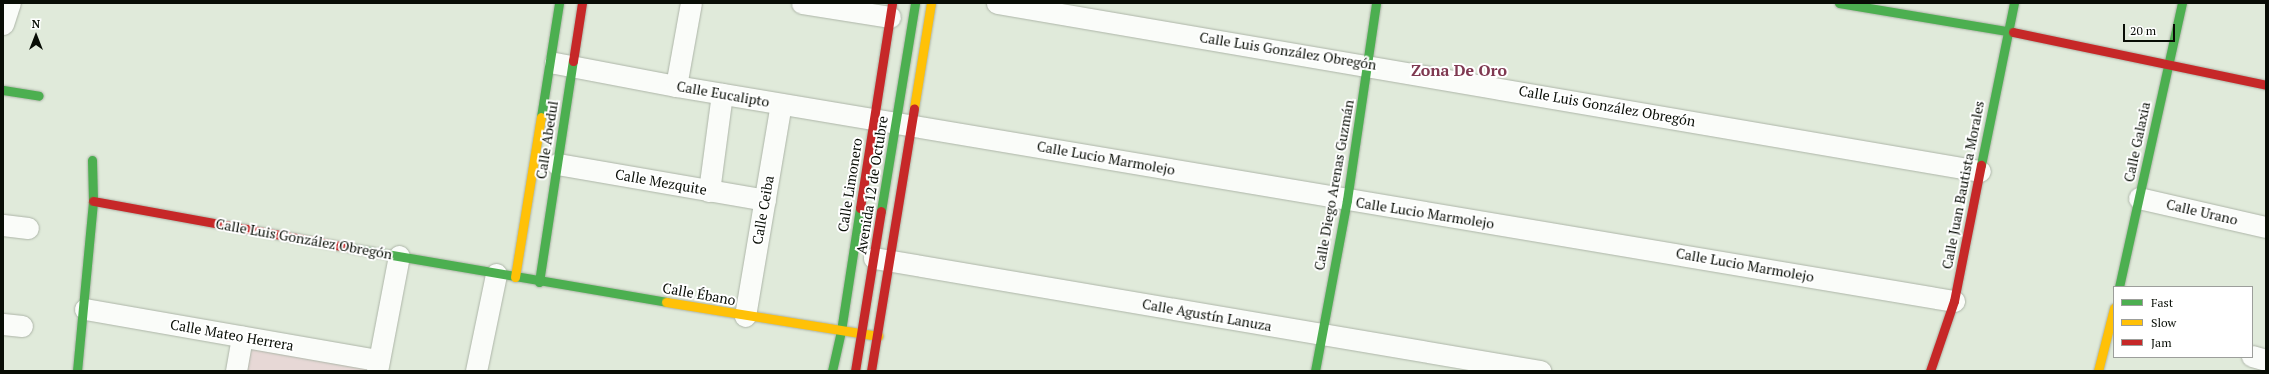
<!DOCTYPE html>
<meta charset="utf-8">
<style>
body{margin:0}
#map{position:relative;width:2269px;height:374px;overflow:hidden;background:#e0eada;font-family:"PT Serif",serif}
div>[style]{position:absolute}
.green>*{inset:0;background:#e7d8d6}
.roads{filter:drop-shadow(0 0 1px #adb5a8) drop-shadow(0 0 1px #adb5a8)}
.street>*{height:21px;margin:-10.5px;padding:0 10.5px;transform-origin:10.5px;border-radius:10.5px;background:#fafcf9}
.fast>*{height:9px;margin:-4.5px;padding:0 4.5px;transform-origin:4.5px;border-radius:4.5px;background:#4caf50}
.slow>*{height:9px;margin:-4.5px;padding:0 4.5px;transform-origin:4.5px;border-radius:4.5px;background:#ffc107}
.jam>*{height:9px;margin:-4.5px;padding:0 4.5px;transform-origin:4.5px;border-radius:4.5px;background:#c62828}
span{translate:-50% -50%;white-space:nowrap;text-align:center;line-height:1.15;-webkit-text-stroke:4px #fff;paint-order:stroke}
.street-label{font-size:14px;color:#080d05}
.quarter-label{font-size:16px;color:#7f3951;font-weight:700}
.frame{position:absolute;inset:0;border:4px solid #080d05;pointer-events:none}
.legend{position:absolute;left:2113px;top:286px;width:140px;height:72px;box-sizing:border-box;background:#fff;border:1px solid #9c9e9b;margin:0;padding:5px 7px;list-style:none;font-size:12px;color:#080d05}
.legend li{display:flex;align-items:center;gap:8px;height:20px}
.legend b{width:20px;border:1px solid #9c9e9b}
.north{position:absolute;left:16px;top:16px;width:40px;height:40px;-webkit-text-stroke:3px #fff;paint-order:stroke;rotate:0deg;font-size:11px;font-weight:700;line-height:16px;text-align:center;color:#080d05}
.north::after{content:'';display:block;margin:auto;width:14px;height:18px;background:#080d05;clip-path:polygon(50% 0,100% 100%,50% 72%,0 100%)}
.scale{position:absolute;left:2123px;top:24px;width:52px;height:18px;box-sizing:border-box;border:2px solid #080d05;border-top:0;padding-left:5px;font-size:12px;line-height:14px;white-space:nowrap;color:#080d05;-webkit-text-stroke:3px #fff;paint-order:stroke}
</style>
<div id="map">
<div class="green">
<i style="clip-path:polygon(245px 340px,376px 364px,375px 371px,240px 371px)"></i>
</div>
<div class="roads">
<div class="street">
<i style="left:802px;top:3px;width:89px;rotate:9deg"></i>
<i style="left:997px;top:3px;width:997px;rotate:9.7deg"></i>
<i style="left:3px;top:24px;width:22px;rotate:-72deg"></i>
<i style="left:555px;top:63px;width:123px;rotate:10.8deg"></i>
<i style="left:676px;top:86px;width:1296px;rotate:9.55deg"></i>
<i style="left:676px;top:86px;width:84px;rotate:-79.8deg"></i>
<i style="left:557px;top:164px;width:211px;rotate:9.8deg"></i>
<i style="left:709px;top:191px;width:98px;rotate:-82.4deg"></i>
<i style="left:2139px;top:198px;width:130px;rotate:12.9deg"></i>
<i style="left:3px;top:225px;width:25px;rotate:7deg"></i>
<i style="left:874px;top:258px;width:676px;rotate:9.63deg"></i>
<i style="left:85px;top:309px;width:297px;rotate:9.9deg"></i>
<i style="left:745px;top:316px;width:215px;rotate:-80.4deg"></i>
<i style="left:3px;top:324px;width:19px;rotate:6deg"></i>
<i style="left:2252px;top:356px;width:15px;rotate:16deg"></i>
<i style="left:236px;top:371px;width:35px;rotate:-80deg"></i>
<i style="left:377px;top:371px;width:117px;rotate:-79.2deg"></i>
<i style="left:476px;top:371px;width:99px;rotate:-78.3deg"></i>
</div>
<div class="fast">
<i style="left:1839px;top:3px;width:176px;rotate:9.5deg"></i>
<i style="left:3px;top:90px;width:36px;rotate:9deg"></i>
<i style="left:541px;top:117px;width:115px;rotate:-81deg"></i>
<i style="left:1981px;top:165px;width:165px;rotate:-78.5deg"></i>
<i style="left:881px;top:211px;width:211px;rotate:-80.7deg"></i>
<i style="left:351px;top:248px;width:320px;rotate:9.7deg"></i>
<i style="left:539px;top:282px;width:224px;rotate:-81.3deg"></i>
<i style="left:2119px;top:287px;width:291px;rotate:-77.5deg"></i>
<i style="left:77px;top:371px;width:171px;rotate:-84.6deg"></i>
<i style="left:93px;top:201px;width:41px;rotate:-91.4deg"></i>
<i style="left:832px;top:371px;width:41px;rotate:-77.3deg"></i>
<i style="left:841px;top:331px;width:124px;rotate:-81.2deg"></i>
<i style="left:1315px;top:371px;width:174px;rotate:-79.4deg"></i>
<i style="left:1347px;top:200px;width:199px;rotate:-81.6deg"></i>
</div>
<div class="slow">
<i style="left:914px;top:108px;width:106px;rotate:-80.8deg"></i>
<i style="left:515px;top:277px;width:162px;rotate:-80.8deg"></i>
<i style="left:666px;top:302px;width:215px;rotate:9.1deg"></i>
<i style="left:2098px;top:371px;width:65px;rotate:-75.7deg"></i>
</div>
<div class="jam">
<i style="left:2013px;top:32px;width:258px;rotate:11.8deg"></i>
<i style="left:573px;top:61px;width:59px;rotate:-81.2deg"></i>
<i style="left:93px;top:201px;width:262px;rotate:10.3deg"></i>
<i style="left:860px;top:208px;width:207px;rotate:-81.1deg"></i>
<i style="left:855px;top:371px;width:162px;rotate:-80.8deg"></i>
<i style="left:871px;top:371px;width:266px;rotate:-80.7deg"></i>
<i style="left:1930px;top:371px;width:74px;rotate:-71.1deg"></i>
<i style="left:1954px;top:301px;width:139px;rotate:-78.8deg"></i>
</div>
</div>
<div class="street-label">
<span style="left:1288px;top:51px;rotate:9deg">Calle Luis González Obregón</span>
<span style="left:723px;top:94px;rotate:10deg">Calle Eucalipto</span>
<span style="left:1607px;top:106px;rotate:10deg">Calle Luis González Obregón</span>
<span style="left:547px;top:140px;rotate:-81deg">Calle Abedul</span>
<span style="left:2137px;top:142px;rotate:-78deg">Calle Galaxia</span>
<span style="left:1106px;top:158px;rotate:10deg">Calle Lucio Marmolejo</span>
<span style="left:661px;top:182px;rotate:10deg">Calle Mezquite</span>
<span style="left:850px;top:185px;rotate:-81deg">Calle Limonero</span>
<span style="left:872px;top:185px;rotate:-81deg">Avenida 12 de Octubre</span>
<span style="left:1334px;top:185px;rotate:-80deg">Calle Diego Arenas Guzmán</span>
<span style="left:1963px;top:185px;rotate:-79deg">Calle Juan Bautista Morales</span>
<span style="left:763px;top:210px;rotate:-80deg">Calle Ceiba</span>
<span style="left:2202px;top:212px;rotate:13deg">Calle Urano</span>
<span style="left:1425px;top:213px;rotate:9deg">Calle Lucio Marmolejo</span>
<span style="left:304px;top:239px;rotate:10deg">Calle Luis González Obregón</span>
<span style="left:1745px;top:265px;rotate:10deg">Calle Lucio Marmolejo</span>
<span style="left:699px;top:294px;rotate:10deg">Calle Ébano</span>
<span style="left:1207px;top:315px;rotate:10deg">Calle Agustín Lanuza</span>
<span style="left:232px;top:335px;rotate:10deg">Calle Mateo Herrera</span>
</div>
<div class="quarter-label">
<span style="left:1459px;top:70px">Zona De Oro</span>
</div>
<div class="frame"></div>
<ul class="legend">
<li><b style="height:5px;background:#4caf50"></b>Fast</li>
<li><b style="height:5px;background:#ffc107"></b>Slow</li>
<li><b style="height:5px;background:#c62828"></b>Jam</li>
</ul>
<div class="north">N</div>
<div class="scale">20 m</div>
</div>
